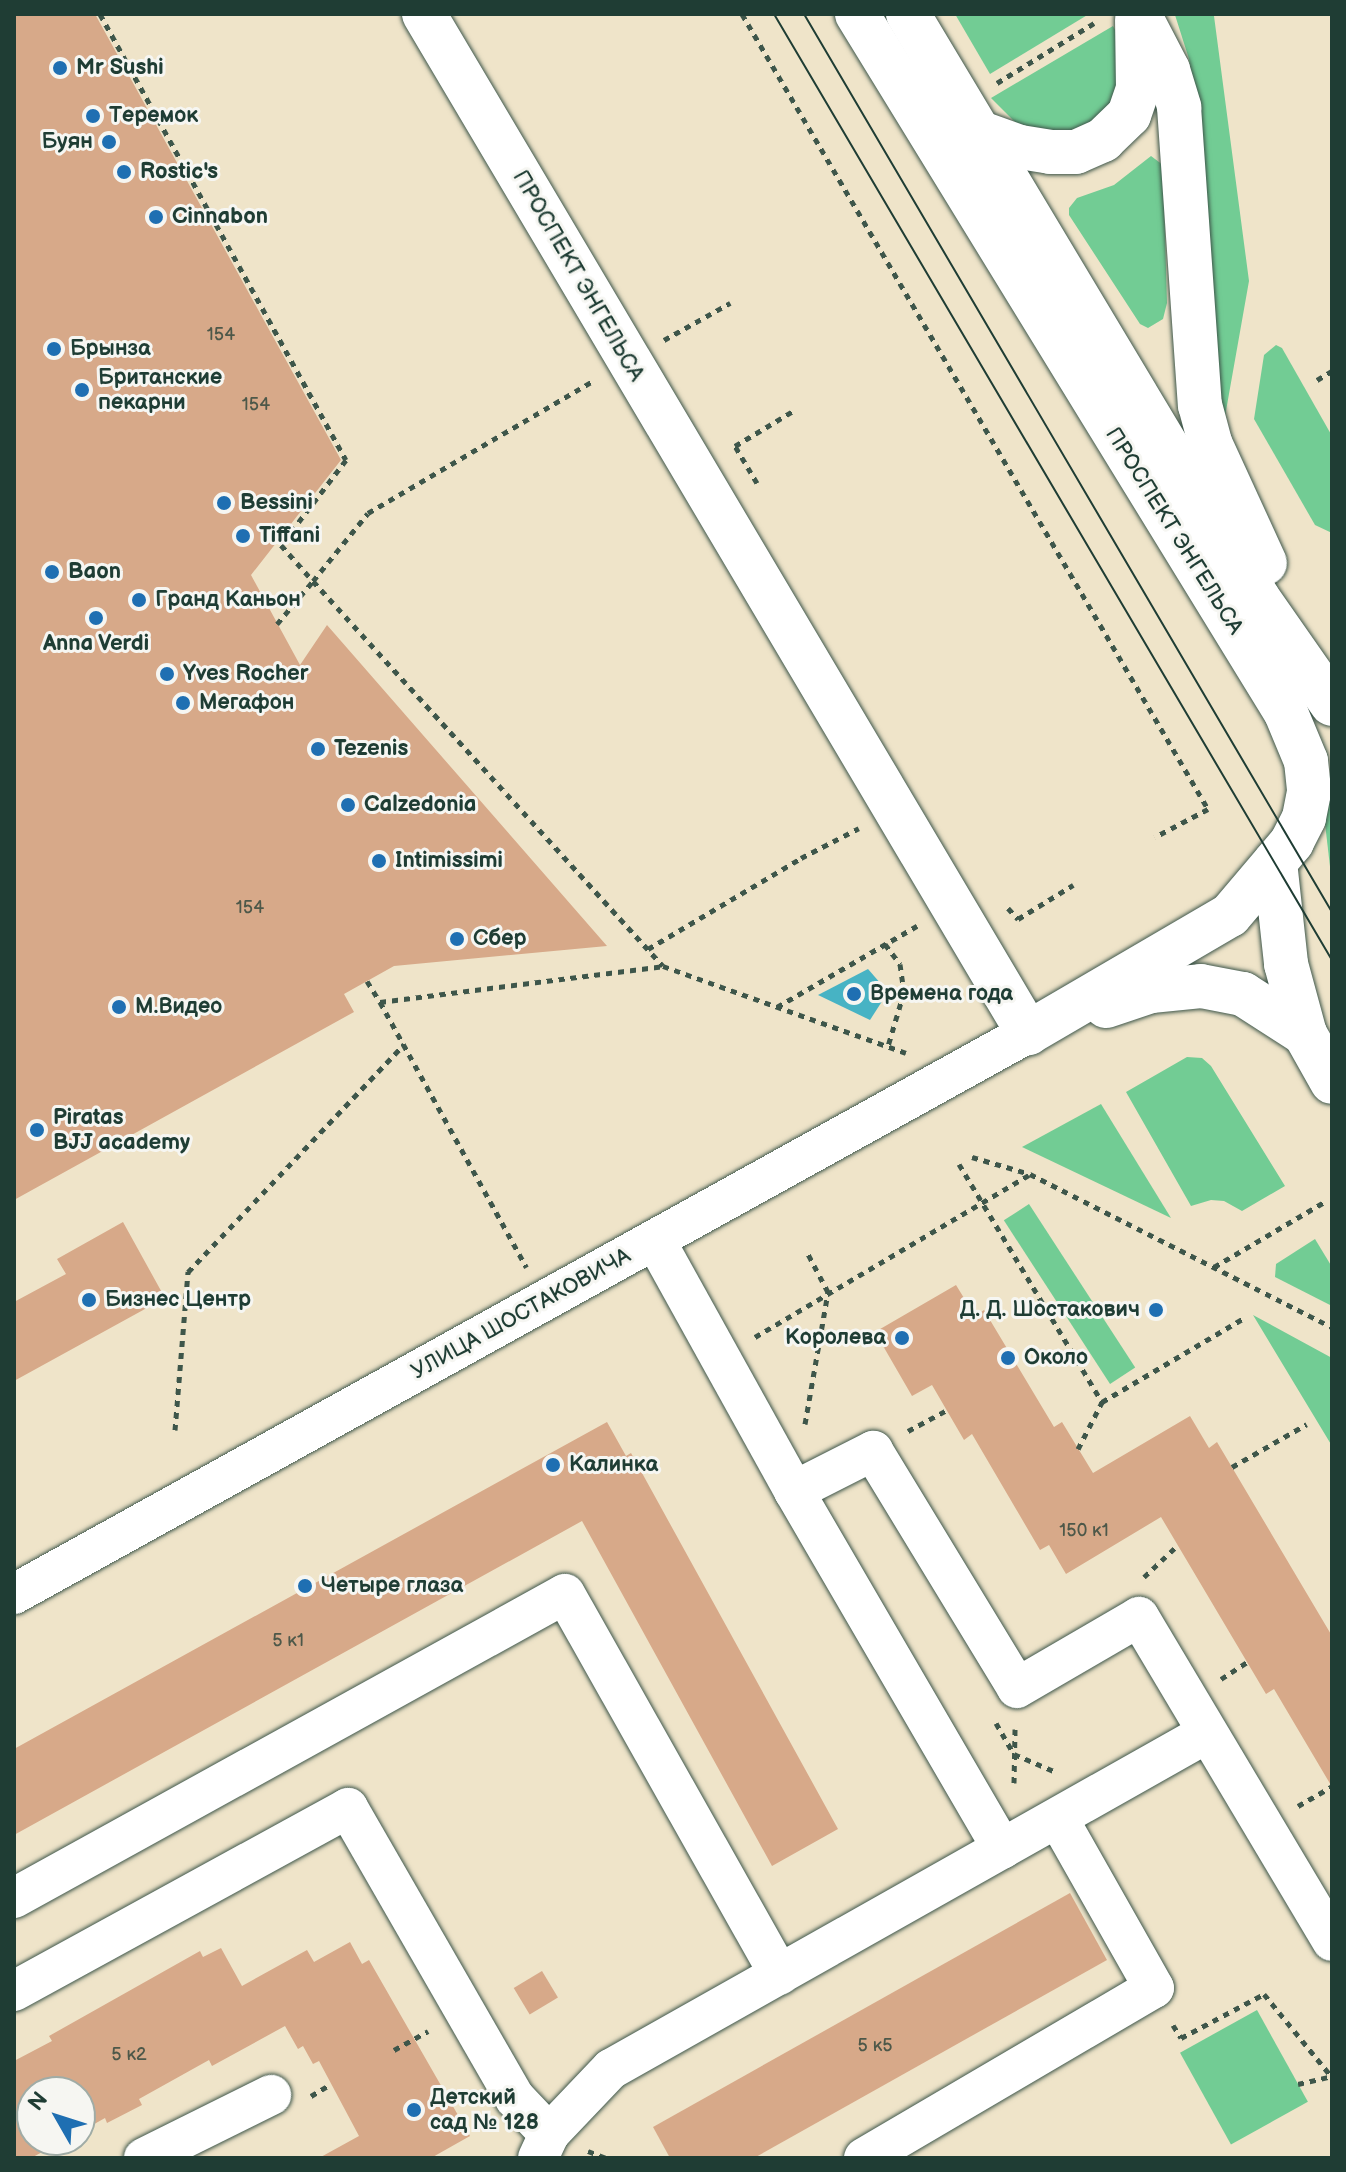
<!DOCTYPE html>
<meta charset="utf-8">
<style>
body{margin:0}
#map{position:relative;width:1346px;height:2172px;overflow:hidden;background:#efe4c9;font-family:"Balsamiq Sans",sans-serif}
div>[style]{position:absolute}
.green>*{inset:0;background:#72cc94;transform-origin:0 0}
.water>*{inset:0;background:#47b3c4}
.building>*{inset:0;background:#d7a989;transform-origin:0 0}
.path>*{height:5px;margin-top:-2.5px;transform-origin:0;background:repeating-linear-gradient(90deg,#3e564a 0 6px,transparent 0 12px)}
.roads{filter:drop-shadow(0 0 2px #3e564a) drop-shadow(0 0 2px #3e564a)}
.minor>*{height:40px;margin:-20px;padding:0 20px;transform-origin:20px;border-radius:20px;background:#fff}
.major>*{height:44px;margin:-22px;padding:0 22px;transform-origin:22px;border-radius:22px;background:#fff}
.tram>*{height:2px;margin:-1px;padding:0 1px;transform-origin:1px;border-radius:1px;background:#1f3d34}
.dots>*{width:22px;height:22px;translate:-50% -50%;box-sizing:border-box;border:4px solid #f6f6f2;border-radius:50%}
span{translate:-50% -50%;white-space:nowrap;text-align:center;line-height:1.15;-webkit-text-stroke:6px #f6f6f2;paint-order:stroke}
.number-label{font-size:18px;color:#4d5849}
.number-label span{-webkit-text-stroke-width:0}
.poi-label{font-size:22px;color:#1f3d34;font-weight:700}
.left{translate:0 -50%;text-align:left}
.right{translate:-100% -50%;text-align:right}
.street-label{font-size:22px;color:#1f3d34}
.frame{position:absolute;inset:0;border:16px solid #1f3d34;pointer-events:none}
.north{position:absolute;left:16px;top:2076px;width:80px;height:80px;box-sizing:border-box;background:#f6f6f2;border:2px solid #a0aca6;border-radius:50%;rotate:309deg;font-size:22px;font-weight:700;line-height:32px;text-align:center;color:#1f3d34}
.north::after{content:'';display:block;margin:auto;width:28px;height:36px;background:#1f6fb2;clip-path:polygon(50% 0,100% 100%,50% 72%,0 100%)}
</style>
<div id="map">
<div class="green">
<i style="clip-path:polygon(955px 14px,1089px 14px,990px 74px)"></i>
<i style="clip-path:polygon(1175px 15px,1214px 16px,1249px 281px,1221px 439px,1195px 106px,1189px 59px)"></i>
<i style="clip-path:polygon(1113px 26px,1122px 43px,1124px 90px,1091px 132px,1024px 131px,991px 98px)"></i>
<i style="clip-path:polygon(1151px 156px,1163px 165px,1167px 303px,1163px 319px,1148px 328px,1140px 324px,1069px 215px,1069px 208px,1077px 198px,1114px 185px)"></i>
<i style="clip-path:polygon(1276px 345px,1282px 348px,1332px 436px,1332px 533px,1315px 525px,1254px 419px,1264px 355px)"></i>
<i style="clip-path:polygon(1332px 773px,1332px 884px,1320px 780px)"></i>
<i style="clip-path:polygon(1187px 1057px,1202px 1058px,1211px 1066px,1285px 1186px,1242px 1211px,1224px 1201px,1211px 1200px,1191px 1206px,1126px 1092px)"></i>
<i style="clip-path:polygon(1101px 1104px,1171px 1218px,1022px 1147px)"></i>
<i style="left:1029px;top:1204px;width:195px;height:30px;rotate:57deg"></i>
<i style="clip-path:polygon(1315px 1239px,1332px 1267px,1332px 1306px,1275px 1277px,1276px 1264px)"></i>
<i style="clip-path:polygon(1253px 1315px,1332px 1358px,1332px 1447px,1332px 1446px)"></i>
<i style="left:1257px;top:2010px;width:105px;height:88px;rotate:61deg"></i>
</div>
<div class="water">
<i style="clip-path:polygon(868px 969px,888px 992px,870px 1020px,818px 995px)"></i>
</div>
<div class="building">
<i style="clip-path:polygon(14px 14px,95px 14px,341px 460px,251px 575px,300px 665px,327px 625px,607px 946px,394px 966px,344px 994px,354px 1012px,14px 1200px)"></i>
<i style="clip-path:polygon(123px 1222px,165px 1298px,14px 1381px,14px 1302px,66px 1274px,57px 1259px)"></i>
<i style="clip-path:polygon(956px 1285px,975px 1316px,984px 1310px,1054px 1427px,1062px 1422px,1093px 1473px,1190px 1416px,1209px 1448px,1217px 1442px,1332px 1636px,1332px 1787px,1274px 1689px,1266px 1694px,1161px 1517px,1066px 1574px,1049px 1545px,1040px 1550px,972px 1434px,964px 1440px,932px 1385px,912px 1396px,875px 1332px)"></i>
<i style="clip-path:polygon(607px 1422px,626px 1456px,631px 1453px,838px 1829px,772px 1866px,582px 1521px,14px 1835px,14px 1749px)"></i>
<i style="clip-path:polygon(1070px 1893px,1107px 1960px,754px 2158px,670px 2158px,653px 2127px)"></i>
<i style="clip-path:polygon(350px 1942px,362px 1964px,369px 1960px,470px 2136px,431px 2158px,319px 2158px,359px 2136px,319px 2061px,313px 2064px,303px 2046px,298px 2049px,285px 2026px,212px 2066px,209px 2060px,139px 2099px,142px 2105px,107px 2123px,105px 2118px,80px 2132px,80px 2092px,32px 2092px,32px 2140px,65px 2140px,31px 2158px,14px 2158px,14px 2061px,52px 2041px,49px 2036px,200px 1951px,203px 1957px,221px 1948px,242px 1986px,307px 1950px,314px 1962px)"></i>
<i style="left:542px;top:1971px;width:31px;height:33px;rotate:59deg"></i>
</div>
<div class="path">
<i style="left:100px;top:14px;width:509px;rotate:61.12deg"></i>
<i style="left:346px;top:460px;width:107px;rotate:127.4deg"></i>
<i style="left:281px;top:545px;width:48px;rotate:48.4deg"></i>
<i style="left:313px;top:581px;width:87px;rotate:-51deg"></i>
<i style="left:368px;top:513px;width:259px;rotate:-30.4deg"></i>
<i style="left:742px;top:14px;width:922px;rotate:59.62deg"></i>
<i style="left:1208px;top:809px;width:60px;rotate:152.2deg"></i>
<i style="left:997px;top:83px;width:114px;rotate:-31.7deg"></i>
<i style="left:664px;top:340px;width:76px;rotate:-29.3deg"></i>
<i style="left:1317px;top:380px;width:17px;rotate:-31deg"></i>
<i style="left:757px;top:483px;width:43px;rotate:-120.7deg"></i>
<i style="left:735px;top:446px;width:68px;rotate:-31.1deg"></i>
<i style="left:277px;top:624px;width:56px;rotate:-50.1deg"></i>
<i style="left:313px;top:581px;width:520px;rotate:47.73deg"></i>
<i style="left:1008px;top:908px;width:15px;rotate:48deg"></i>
<i style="left:1018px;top:919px;width:65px;rotate:-31.7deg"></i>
<i style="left:885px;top:944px;width:25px;rotate:53deg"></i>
<i style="left:900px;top:964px;width:28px;rotate:82deg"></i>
<i style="left:904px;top:992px;width:56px;rotate:106.5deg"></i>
<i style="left:648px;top:949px;width:178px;rotate:-30.7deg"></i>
<i style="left:801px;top:858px;width:65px;rotate:-27.3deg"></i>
<i style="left:367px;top:981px;width:25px;rotate:58deg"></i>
<i style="left:380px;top:1002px;width:285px;rotate:-7.2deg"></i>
<i style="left:663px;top:966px;width:258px;rotate:19.7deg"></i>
<i style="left:380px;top:1002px;width:303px;rotate:61.1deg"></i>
<i style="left:777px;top:1007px;width:162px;rotate:-30.1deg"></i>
<i style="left:972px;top:1157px;width:60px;rotate:16.3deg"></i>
<i style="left:1030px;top:1174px;width:339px;rotate:26.9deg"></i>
<i style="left:959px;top:1164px;width:278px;rotate:59deg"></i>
<i style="left:1102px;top:1402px;width:165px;rotate:-30.6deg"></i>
<i style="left:1214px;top:1267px;width:130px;rotate:-30.5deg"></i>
<i style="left:755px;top:1337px;width:318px;rotate:-30.6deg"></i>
<i style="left:805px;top:1424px;width:134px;rotate:-80.1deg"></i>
<i style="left:828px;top:1292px;width:45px;rotate:-117.7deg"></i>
<i style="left:175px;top:1430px;width:159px;rotate:-85.3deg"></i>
<i style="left:188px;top:1272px;width:314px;rotate:-46.5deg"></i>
<i style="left:908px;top:1431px;width:44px;rotate:-28.3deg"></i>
<i style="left:1078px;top:1449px;width:53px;rotate:-62.9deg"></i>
<i style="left:1232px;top:1467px;width:86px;rotate:-29.8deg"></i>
<i style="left:1144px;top:1577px;width:47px;rotate:-43.3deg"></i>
<i style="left:1221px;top:1679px;width:31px;rotate:-33deg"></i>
<i style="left:996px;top:1723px;width:36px;rotate:60deg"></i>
<i style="left:1014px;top:1754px;width:46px;rotate:23.2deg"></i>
<i style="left:1014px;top:1783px;width:54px;rotate:-88.9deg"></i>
<i style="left:1298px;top:1806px;width:39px;rotate:-30deg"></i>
<i style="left:1173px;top:2025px;width:15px;rotate:58deg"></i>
<i style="left:1181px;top:2038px;width:94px;rotate:-27.9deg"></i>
<i style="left:1264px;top:1994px;width:107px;rotate:50.7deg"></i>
<i style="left:394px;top:2050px;width:39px;rotate:-29deg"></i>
<i style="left:1298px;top:2084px;width:35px;rotate:-13deg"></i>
<i style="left:311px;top:2096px;width:23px;rotate:-31deg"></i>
<i style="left:588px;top:2151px;width:19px;rotate:21deg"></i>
</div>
<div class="roads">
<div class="minor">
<i style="left:655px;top:1240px;width:287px;rotate:61deg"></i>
<i style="left:794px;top:1491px;width:414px;rotate:59.8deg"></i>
<i style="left:794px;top:1491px;width:89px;rotate:-26.9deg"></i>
<i style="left:873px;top:1451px;width:277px;rotate:58.7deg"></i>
<i style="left:1017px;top:1688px;width:141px;rotate:-30.2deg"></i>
<i style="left:1139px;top:1617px;width:377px;rotate:59.2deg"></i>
<i style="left:14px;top:1594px;width:1159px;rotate:-28.95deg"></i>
<i style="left:14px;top:1898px;width:629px;rotate:-28.89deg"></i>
<i style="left:565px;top:1594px;width:437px;rotate:60.6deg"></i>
<i style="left:14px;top:1991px;width:381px;rotate:-28.7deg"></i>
<i style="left:348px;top:1808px;width:335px;rotate:60.1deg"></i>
<i style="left:515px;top:2098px;width:50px;rotate:46.6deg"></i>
<i style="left:144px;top:2158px;width:142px;rotate:-26.4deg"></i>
<i style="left:538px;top:2158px;width:26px;rotate:-65deg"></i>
<i style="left:549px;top:2134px;width:90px;rotate:-46.4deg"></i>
<i style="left:611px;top:2069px;width:684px;rotate:-29.41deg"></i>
<i style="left:864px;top:2158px;width:336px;rotate:-30.4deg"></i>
<i style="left:1154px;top:1988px;width:195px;rotate:-119.5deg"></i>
</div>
<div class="major">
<i style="left:424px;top:14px;width:1185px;rotate:59.34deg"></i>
<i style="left:857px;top:14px;width:820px;rotate:58.46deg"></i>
<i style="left:1286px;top:713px;width:52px;rotate:67.4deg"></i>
<i style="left:1306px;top:761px;width:31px;rotate:84deg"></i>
<i style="left:1309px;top:792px;width:26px;rotate:101deg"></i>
<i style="left:1304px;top:818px;width:27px;rotate:117deg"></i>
<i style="left:1292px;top:842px;width:96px;rotate:130.3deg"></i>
<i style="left:1230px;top:915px;width:234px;rotate:149.7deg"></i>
<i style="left:908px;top:14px;width:681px;rotate:59.07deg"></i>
<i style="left:1258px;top:598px;width:129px;rotate:55.1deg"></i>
<i style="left:1139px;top:14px;width:63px;rotate:62.6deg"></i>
<i style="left:1168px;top:70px;width:39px;rotate:73deg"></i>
<i style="left:1179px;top:107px;width:299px;rotate:86deg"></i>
<i style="left:1200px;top:405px;width:39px;rotate:75deg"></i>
<i style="left:1210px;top:443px;width:132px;rotate:65.4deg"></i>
<i style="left:978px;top:132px;width:45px;rotate:19.7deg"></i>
<i style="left:1020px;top:147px;width:30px;rotate:9deg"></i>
<i style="left:1050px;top:152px;width:26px"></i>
<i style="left:1076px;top:152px;width:30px;rotate:-24deg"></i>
<i style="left:1103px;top:140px;width:36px;rotate:-44deg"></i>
<i style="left:1129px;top:115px;width:28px;rotate:-71deg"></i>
<i style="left:1138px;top:89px;width:69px;rotate:-90.8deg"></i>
<i style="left:1275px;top:862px;width:103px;rotate:83.8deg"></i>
<i style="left:1286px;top:964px;width:73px;rotate:74.8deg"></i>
<i style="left:1305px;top:1034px;width:55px;rotate:60.6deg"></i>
<i style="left:1106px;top:1006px;width:47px;rotate:-18.4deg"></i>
<i style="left:1151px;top:991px;width:50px;rotate:-5.7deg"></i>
<i style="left:1201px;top:986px;width:43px;rotate:10.8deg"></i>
<i style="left:1243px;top:994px;width:74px;rotate:32.8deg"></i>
</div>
</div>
<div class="tram">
<i style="left:774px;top:14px;width:1098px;rotate:59.47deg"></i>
<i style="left:804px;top:14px;width:1042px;rotate:59.55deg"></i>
</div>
<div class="dots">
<i style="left:60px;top:68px;background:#1f6fb2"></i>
<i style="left:93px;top:116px;background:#1f6fb2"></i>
<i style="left:109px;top:142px;background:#1f6fb2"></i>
<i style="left:124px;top:172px;background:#1f6fb2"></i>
<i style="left:156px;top:217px;background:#1f6fb2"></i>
<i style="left:54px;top:349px;background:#1f6fb2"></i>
<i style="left:82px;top:390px;background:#1f6fb2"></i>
<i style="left:224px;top:503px;background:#1f6fb2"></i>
<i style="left:243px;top:536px;background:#1f6fb2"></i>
<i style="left:52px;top:572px;background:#1f6fb2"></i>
<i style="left:139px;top:600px;background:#1f6fb2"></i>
<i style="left:96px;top:618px;background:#1f6fb2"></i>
<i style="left:167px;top:674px;background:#1f6fb2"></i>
<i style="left:183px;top:703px;background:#1f6fb2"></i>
<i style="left:318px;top:749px;background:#1f6fb2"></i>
<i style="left:348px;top:805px;background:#1f6fb2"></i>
<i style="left:379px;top:861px;background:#1f6fb2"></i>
<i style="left:457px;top:939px;background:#1f6fb2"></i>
<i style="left:854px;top:994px;background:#1f6fb2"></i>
<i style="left:119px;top:1007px;background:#1f6fb2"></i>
<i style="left:37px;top:1130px;background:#1f6fb2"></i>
<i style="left:89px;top:1300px;background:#1f6fb2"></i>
<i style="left:1156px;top:1310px;background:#1f6fb2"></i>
<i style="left:902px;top:1338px;background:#1f6fb2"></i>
<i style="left:1008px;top:1358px;background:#1f6fb2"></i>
<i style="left:553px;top:1465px;background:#1f6fb2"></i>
<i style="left:305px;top:1586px;background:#1f6fb2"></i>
<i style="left:414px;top:2110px;background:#1f6fb2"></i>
</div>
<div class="number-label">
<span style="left:221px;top:335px">154</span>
<span style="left:256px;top:405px">154</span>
<span style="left:250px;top:908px">154</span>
<span style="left:1084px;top:1531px">150 к1</span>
<span style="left:288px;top:1641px">5 к1</span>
<span style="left:875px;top:2046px">5 к5</span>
<span style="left:129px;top:2055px">5 к2</span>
</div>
<div class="poi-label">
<span class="left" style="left:76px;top:68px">Mr Sushi</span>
<span class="left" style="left:109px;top:116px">Теремок</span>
<span class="right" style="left:93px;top:142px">Буян</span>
<span class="left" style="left:140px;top:172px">Rostic's</span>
<span class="left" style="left:172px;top:217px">Cinnabon</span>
<span class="left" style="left:70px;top:349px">Брынза</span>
<span class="left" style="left:98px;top:390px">Британские<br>пекарни</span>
<span class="left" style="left:240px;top:503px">Bessini</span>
<span class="left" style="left:259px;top:536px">Tiffani</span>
<span class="left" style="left:68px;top:572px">Baon</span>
<span class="left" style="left:155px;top:600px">Гранд Каньон</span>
<span style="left:96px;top:644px">Anna Verdi</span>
<span class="left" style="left:183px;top:674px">Yves Rocher</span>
<span class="left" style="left:199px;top:703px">Мегафон</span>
<span class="left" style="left:334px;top:749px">Tezenis</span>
<span class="left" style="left:364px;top:805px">Calzedonia</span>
<span class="left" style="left:395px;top:861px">Intimissimi</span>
<span class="left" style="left:473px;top:939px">Сбер</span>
<span class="left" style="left:870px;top:994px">Времена года</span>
<span class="left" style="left:135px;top:1007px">М.Видео</span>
<span class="left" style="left:53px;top:1130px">Piratas<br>BJJ academy</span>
<span class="left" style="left:105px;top:1300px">Бизнес Центр</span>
<span class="right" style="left:1140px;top:1310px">Д. Д. Шостакович</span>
<span class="right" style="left:886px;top:1338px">Королева</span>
<span class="left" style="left:1024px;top:1358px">Около</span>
<span class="left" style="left:569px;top:1465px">Калинка</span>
<span class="left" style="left:321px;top:1586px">Четыре глаза</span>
<span class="left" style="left:430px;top:2110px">Детский<br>сад № 128</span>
</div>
<div class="street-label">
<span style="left:578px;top:276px;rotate:60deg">ПРОСПЕКТ ЭНГЕЛЬСА</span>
<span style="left:1174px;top:531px;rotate:58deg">ПРОСПЕКТ ЭНГЕЛЬСА</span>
<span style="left:521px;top:1314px;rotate:-29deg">УЛИЦА ШОСТАКОВИЧА</span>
</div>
<div class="frame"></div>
<div class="north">N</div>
</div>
